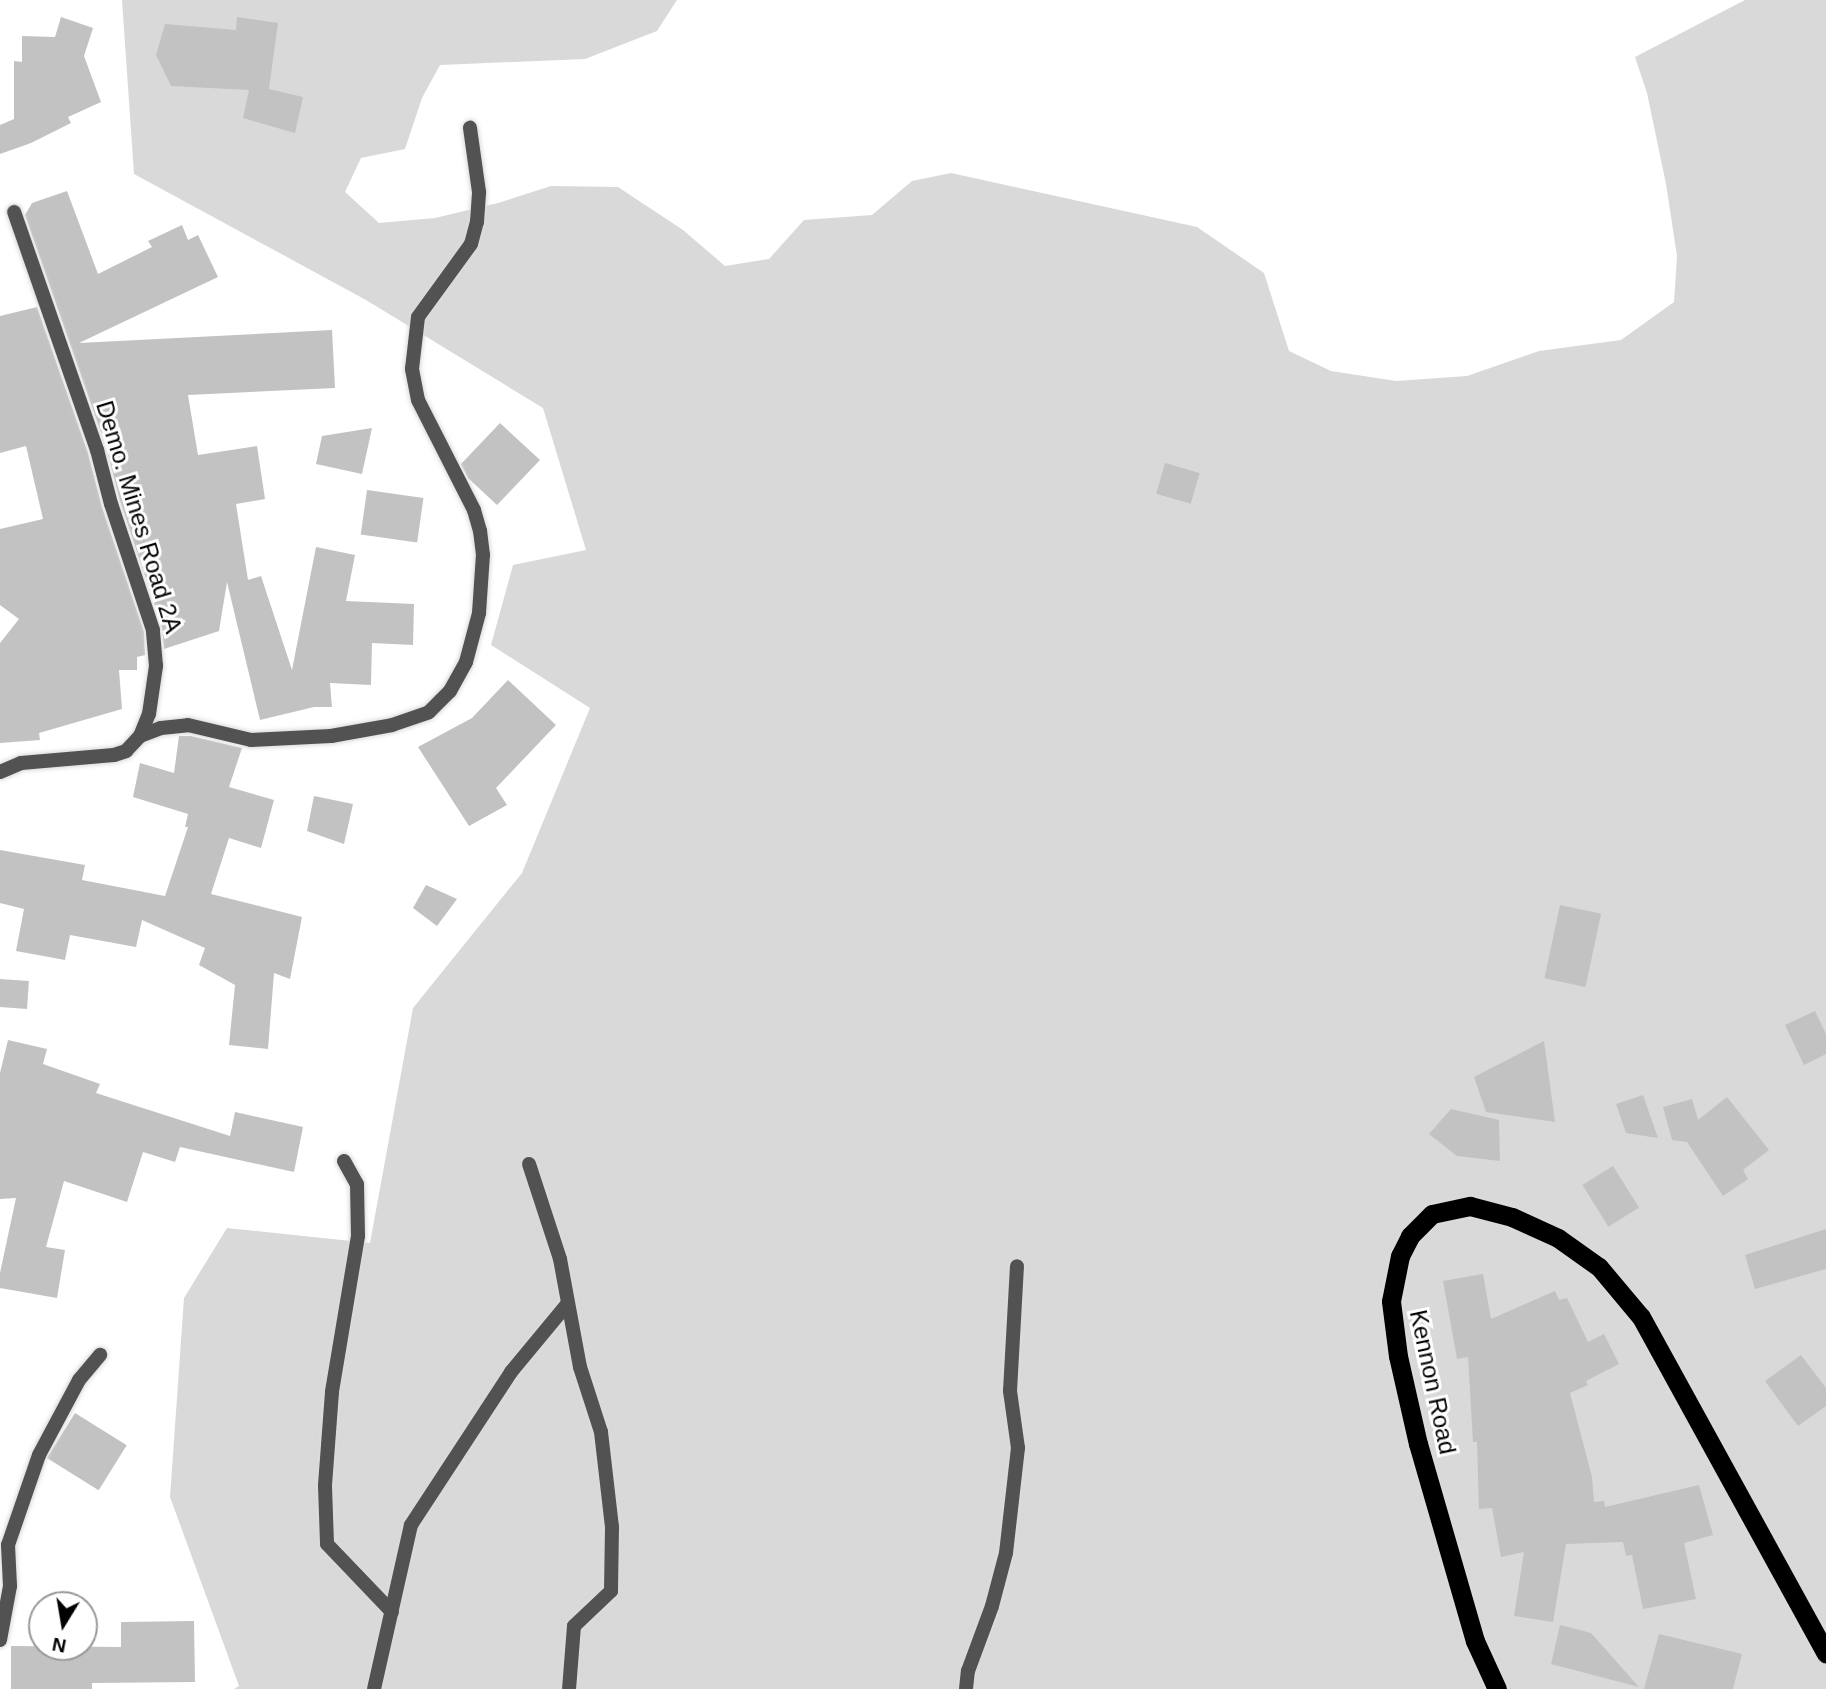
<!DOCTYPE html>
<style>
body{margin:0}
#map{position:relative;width:1826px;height:1689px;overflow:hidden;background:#fff;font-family:Helvetica,sans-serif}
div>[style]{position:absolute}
.green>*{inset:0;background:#d9d9d9}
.building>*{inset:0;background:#c2c2c2;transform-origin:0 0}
.roads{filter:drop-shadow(0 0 2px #dbdbdb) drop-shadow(0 0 2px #dbdbdb)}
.service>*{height:14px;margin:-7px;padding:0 7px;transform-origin:7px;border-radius:7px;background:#525252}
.minor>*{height:14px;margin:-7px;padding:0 7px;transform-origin:7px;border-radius:7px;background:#525252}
.trunk>*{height:19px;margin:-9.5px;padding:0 9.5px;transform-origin:9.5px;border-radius:9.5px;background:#000}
span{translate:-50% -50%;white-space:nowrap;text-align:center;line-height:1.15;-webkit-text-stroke:6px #fff;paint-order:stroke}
.street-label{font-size:24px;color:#000}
.north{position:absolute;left:28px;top:1591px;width:70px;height:70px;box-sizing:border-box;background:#fff;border:2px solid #999;border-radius:50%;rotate:191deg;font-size:19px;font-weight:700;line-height:28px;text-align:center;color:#000}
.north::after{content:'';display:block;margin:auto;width:24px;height:32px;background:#000;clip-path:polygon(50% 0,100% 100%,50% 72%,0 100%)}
</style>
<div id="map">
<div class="green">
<i style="clip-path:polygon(122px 0,677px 0,657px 31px,585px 59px,440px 65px,422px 98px,405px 149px,361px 158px,345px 192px,379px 223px,435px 218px,498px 203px,551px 186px,618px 187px,683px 230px,725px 266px,769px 259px,804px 220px,872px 215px,912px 181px,951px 173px,1197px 227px,1264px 273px,1289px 351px,1331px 371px,1396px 381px,1467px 376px,1539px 351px,1621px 340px,1674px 302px,1677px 256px,1666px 184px,1647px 93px,1635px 57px,1745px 0,1826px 0,1826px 1689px,234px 1689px,239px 1686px,170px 1497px,184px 1298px,227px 1228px,370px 1243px,413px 1008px,522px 873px,590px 708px,491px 645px,513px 565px,586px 550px,543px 408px,366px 300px,134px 174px)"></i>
</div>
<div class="building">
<i style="clip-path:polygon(61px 17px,93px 28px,84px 56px,101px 102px,68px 117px,71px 123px,31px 143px,0 154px,0 125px,14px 119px,14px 61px,22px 62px,22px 36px,55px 37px)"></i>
<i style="clip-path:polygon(237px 17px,278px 23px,269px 89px,303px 97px,295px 133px,243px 118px,249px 90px,171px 86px,156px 55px,165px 24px,236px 30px)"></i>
<i style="clip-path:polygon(67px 191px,98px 274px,152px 247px,148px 241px,182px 225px,188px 240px,198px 235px,218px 277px,79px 343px,332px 330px,335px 388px,188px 395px,198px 455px,257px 446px,265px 499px,236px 504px,248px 580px,261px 576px,292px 670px,316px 547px,355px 555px,346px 601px,414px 604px,413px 645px,372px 643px,371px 685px,330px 683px,332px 707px,314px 707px,260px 720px,227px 582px,219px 631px,164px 649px,162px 627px,120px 501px,106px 447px,25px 215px,32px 203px)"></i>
<i style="clip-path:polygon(37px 307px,88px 453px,102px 507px,144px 632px,145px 655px,137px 657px,137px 670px,119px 670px,122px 709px,39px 733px,40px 740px,0 743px,0 643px,19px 619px,0 605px,0 529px,43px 519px,26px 446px,0 453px,0 316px)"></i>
<i style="clip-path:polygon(500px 423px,540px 460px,497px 505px,468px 478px,461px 464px)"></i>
<i style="clip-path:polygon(372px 428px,362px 474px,316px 464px,322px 436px)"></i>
<i style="left:1165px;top:463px;width:36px;height:32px;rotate:16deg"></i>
<i style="left:367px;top:490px;width:57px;height:45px;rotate:8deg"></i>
<i style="clip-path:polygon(508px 680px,556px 725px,496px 788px,507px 805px,469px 826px,418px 747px,472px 718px)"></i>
<i style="clip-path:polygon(179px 736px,191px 736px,242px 748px,229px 787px,274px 800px,261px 848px,229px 838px,211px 894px,302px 917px,290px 979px,274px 973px,268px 1049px,229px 1045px,235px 985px,199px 965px,205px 948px,142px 920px,136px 947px,70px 935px,65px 960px,16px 951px,24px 909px,0 903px,0 850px,85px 865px,82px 880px,165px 896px,188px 827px,185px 827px,188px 814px,133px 797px,140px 763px,174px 773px)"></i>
<i style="clip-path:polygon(314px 796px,353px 804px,344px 844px,307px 831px)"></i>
<i style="clip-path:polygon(426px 885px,457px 899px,437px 926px,413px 908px)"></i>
<i style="left:1560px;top:905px;width:42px;height:75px;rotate:12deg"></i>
<i style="left:0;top:979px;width:29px;height:28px;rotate:4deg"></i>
<i style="clip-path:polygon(1815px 1011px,1826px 1034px,1826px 1054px,1804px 1065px,1785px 1025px)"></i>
<i style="clip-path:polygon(8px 1040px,47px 1049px,43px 1064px,100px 1084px,96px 1093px,230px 1136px,235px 1112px,303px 1127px,294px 1172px,180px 1147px,175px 1162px,143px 1152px,127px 1202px,64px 1181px,46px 1247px,65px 1250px,57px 1298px,0 1288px,0 1273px,16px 1198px,0 1199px,0 1073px)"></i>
<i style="clip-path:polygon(1544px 1041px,1555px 1122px,1486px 1112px,1474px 1077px)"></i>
<i style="clip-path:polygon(1643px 1095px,1658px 1138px,1626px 1133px,1616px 1104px)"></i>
<i style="clip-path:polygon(1727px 1097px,1769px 1150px,1743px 1170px,1748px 1179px,1723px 1196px,1687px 1142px,1672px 1140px,1663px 1107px,1692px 1099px,1698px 1120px)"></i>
<i style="clip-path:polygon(1451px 1109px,1499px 1120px,1500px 1161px,1457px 1156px,1429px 1134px)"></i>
<i style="left:1613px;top:1166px;width:49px;height:36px;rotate:58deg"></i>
<i style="clip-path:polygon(1826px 1229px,1826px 1269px,1755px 1289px,1745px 1255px)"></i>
<i style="clip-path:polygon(1483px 1274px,1491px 1319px,1555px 1291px,1559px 1300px,1567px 1298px,1588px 1342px,1604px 1334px,1619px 1364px,1586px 1381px,1588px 1385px,1570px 1393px,1592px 1477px,1594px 1502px,1604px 1501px,1605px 1507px,1699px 1485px,1713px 1535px,1684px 1543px,1696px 1599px,1643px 1609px,1632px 1555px,1626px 1556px,1623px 1542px,1566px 1544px,1553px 1622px,1514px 1616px,1524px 1552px,1501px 1557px,1492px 1508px,1479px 1509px,1477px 1442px,1473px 1442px,1468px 1357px,1457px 1359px,1443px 1281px)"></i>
<i style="clip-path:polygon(1801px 1355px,1826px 1388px,1826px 1406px,1798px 1426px,1765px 1381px)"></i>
<i style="left:75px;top:1413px;width:61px;height:53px;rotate:32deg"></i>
<i style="clip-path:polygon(194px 1621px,195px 1682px,92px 1683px,92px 1689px,11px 1689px,11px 1646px,121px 1647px,121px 1622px)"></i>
<i style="clip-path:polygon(1560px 1625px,1591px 1633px,1639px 1687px,1551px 1664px)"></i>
<i style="clip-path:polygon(1659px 1634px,1742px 1654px,1733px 1689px,1644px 1689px)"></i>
</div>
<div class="roads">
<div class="service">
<i style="left:344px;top:1161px;width:26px;rotate:61deg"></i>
<i style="left:357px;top:1184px;width:52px;rotate:88.9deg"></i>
<i style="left:358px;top:1236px;width:158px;rotate:99.5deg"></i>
<i style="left:332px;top:1392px;width:94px;rotate:94.3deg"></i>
<i style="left:325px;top:1486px;width:58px;rotate:88deg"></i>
<i style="left:327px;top:1544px;width:94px;rotate:46.3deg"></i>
<i style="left:374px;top:1689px;width:168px;rotate:-77.3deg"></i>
<i style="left:411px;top:1525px;width:183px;rotate:-56.8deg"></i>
<i style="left:511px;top:1372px;width:89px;rotate:-50.4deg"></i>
</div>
<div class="minor">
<i style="left:140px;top:736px;width:22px;rotate:-21deg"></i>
<i style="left:161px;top:728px;width:27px;rotate:-6deg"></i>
<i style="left:188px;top:725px;width:65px;rotate:13.4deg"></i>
<i style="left:251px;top:740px;width:80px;rotate:-2.9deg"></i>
<i style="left:331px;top:736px;width:62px;rotate:-10.2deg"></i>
<i style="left:392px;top:725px;width:39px;rotate:-19deg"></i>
<i style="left:429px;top:712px;width:30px;rotate:-45deg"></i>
<i style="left:450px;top:691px;width:33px;rotate:-61deg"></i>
<i style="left:466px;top:662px;width:51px;rotate:-75.1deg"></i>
<i style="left:479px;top:613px;width:58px;rotate:-86.1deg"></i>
<i style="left:483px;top:555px;width:24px;rotate:-97deg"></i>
<i style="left:480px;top:531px;width:22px;rotate:-106deg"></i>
<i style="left:474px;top:510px;width:123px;rotate:-117deg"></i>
<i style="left:418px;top:400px;width:32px;rotate:-101deg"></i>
<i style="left:412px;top:369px;width:52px;rotate:-83.4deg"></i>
<i style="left:418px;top:317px;width:90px;rotate:-54deg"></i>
<i style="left:471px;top:244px;width:23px;rotate:-75deg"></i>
<i style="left:477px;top:222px;width:30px;rotate:-86deg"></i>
<i style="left:479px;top:192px;width:65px;rotate:-98deg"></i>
<i style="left:0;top:772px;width:23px;rotate:-23deg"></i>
<i style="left:21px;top:763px;width:93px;rotate:-4.9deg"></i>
<i style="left:114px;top:755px;width:13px;rotate:-18deg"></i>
<i style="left:126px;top:751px;width:21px;rotate:-47deg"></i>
<i style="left:140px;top:736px;width:24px;rotate:-68deg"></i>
<i style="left:149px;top:714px;width:49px;rotate:-81.7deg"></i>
<i style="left:156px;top:666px;width:36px;rotate:-95deg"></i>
<i style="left:153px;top:630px;width:133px;rotate:-108.4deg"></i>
<i style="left:111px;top:504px;width:56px;rotate:-104.5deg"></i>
<i style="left:97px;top:450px;width:252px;rotate:-109.2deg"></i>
<i style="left:529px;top:1164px;width:100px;rotate:71.9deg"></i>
<i style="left:560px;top:1259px;width:110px;rotate:79.5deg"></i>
<i style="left:580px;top:1367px;width:68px;rotate:72.1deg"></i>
<i style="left:601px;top:1432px;width:96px;rotate:83.4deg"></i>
<i style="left:612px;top:1527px;width:64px;rotate:90.9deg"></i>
<i style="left:611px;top:1591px;width:51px;rotate:136.6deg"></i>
<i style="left:574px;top:1626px;width:63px;rotate:94.5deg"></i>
<i style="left:0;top:1640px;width:55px;rotate:-79.5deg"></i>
<i style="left:10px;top:1586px;width:41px;rotate:-92.8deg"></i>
<i style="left:8px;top:1545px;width:95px;rotate:-71deg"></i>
<i style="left:39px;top:1455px;width:85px;rotate:-61.9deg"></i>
<i style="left:79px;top:1380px;width:33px;rotate:-50deg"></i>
<i style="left:966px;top:1689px;width:18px;rotate:-84deg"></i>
<i style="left:968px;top:1671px;width:69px;rotate:-69.7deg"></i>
<i style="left:992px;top:1606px;width:55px;rotate:-75.2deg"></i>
<i style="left:1006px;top:1553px;width:106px;rotate:-83.5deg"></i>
<i style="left:1018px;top:1448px;width:58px;rotate:-98deg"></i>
<i style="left:1010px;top:1391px;width:125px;rotate:-86.8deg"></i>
</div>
<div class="trunk">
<i style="left:1497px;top:1689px;width:53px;rotate:-114.6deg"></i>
<i style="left:1475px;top:1641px;width:205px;rotate:-106.1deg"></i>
<i style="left:1418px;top:1444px;width:90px;rotate:-102.8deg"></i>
<i style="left:1398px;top:1356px;width:55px;rotate:-97.3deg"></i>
<i style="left:1391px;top:1301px;width:46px;rotate:-78.7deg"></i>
<i style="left:1400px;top:1256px;width:22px;rotate:-63deg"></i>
<i style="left:1410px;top:1236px;width:31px;rotate:-45deg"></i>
<i style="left:1432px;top:1214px;width:39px;rotate:-12deg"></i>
<i style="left:1470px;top:1206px;width:43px;rotate:14.7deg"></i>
<i style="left:1512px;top:1217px;width:51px;rotate:24.5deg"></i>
<i style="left:1558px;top:1238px;width:50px;rotate:35.3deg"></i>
<i style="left:1599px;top:1267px;width:65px;rotate:50deg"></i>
<i style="left:1641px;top:1317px;width:384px;rotate:61.2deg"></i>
</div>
</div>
<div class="street-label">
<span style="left:139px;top:517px;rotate:73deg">Demo. Mines Road 2A</span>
<span style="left:1433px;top:1382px;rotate:78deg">Kennon Road</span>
</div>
<div class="north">N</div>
</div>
